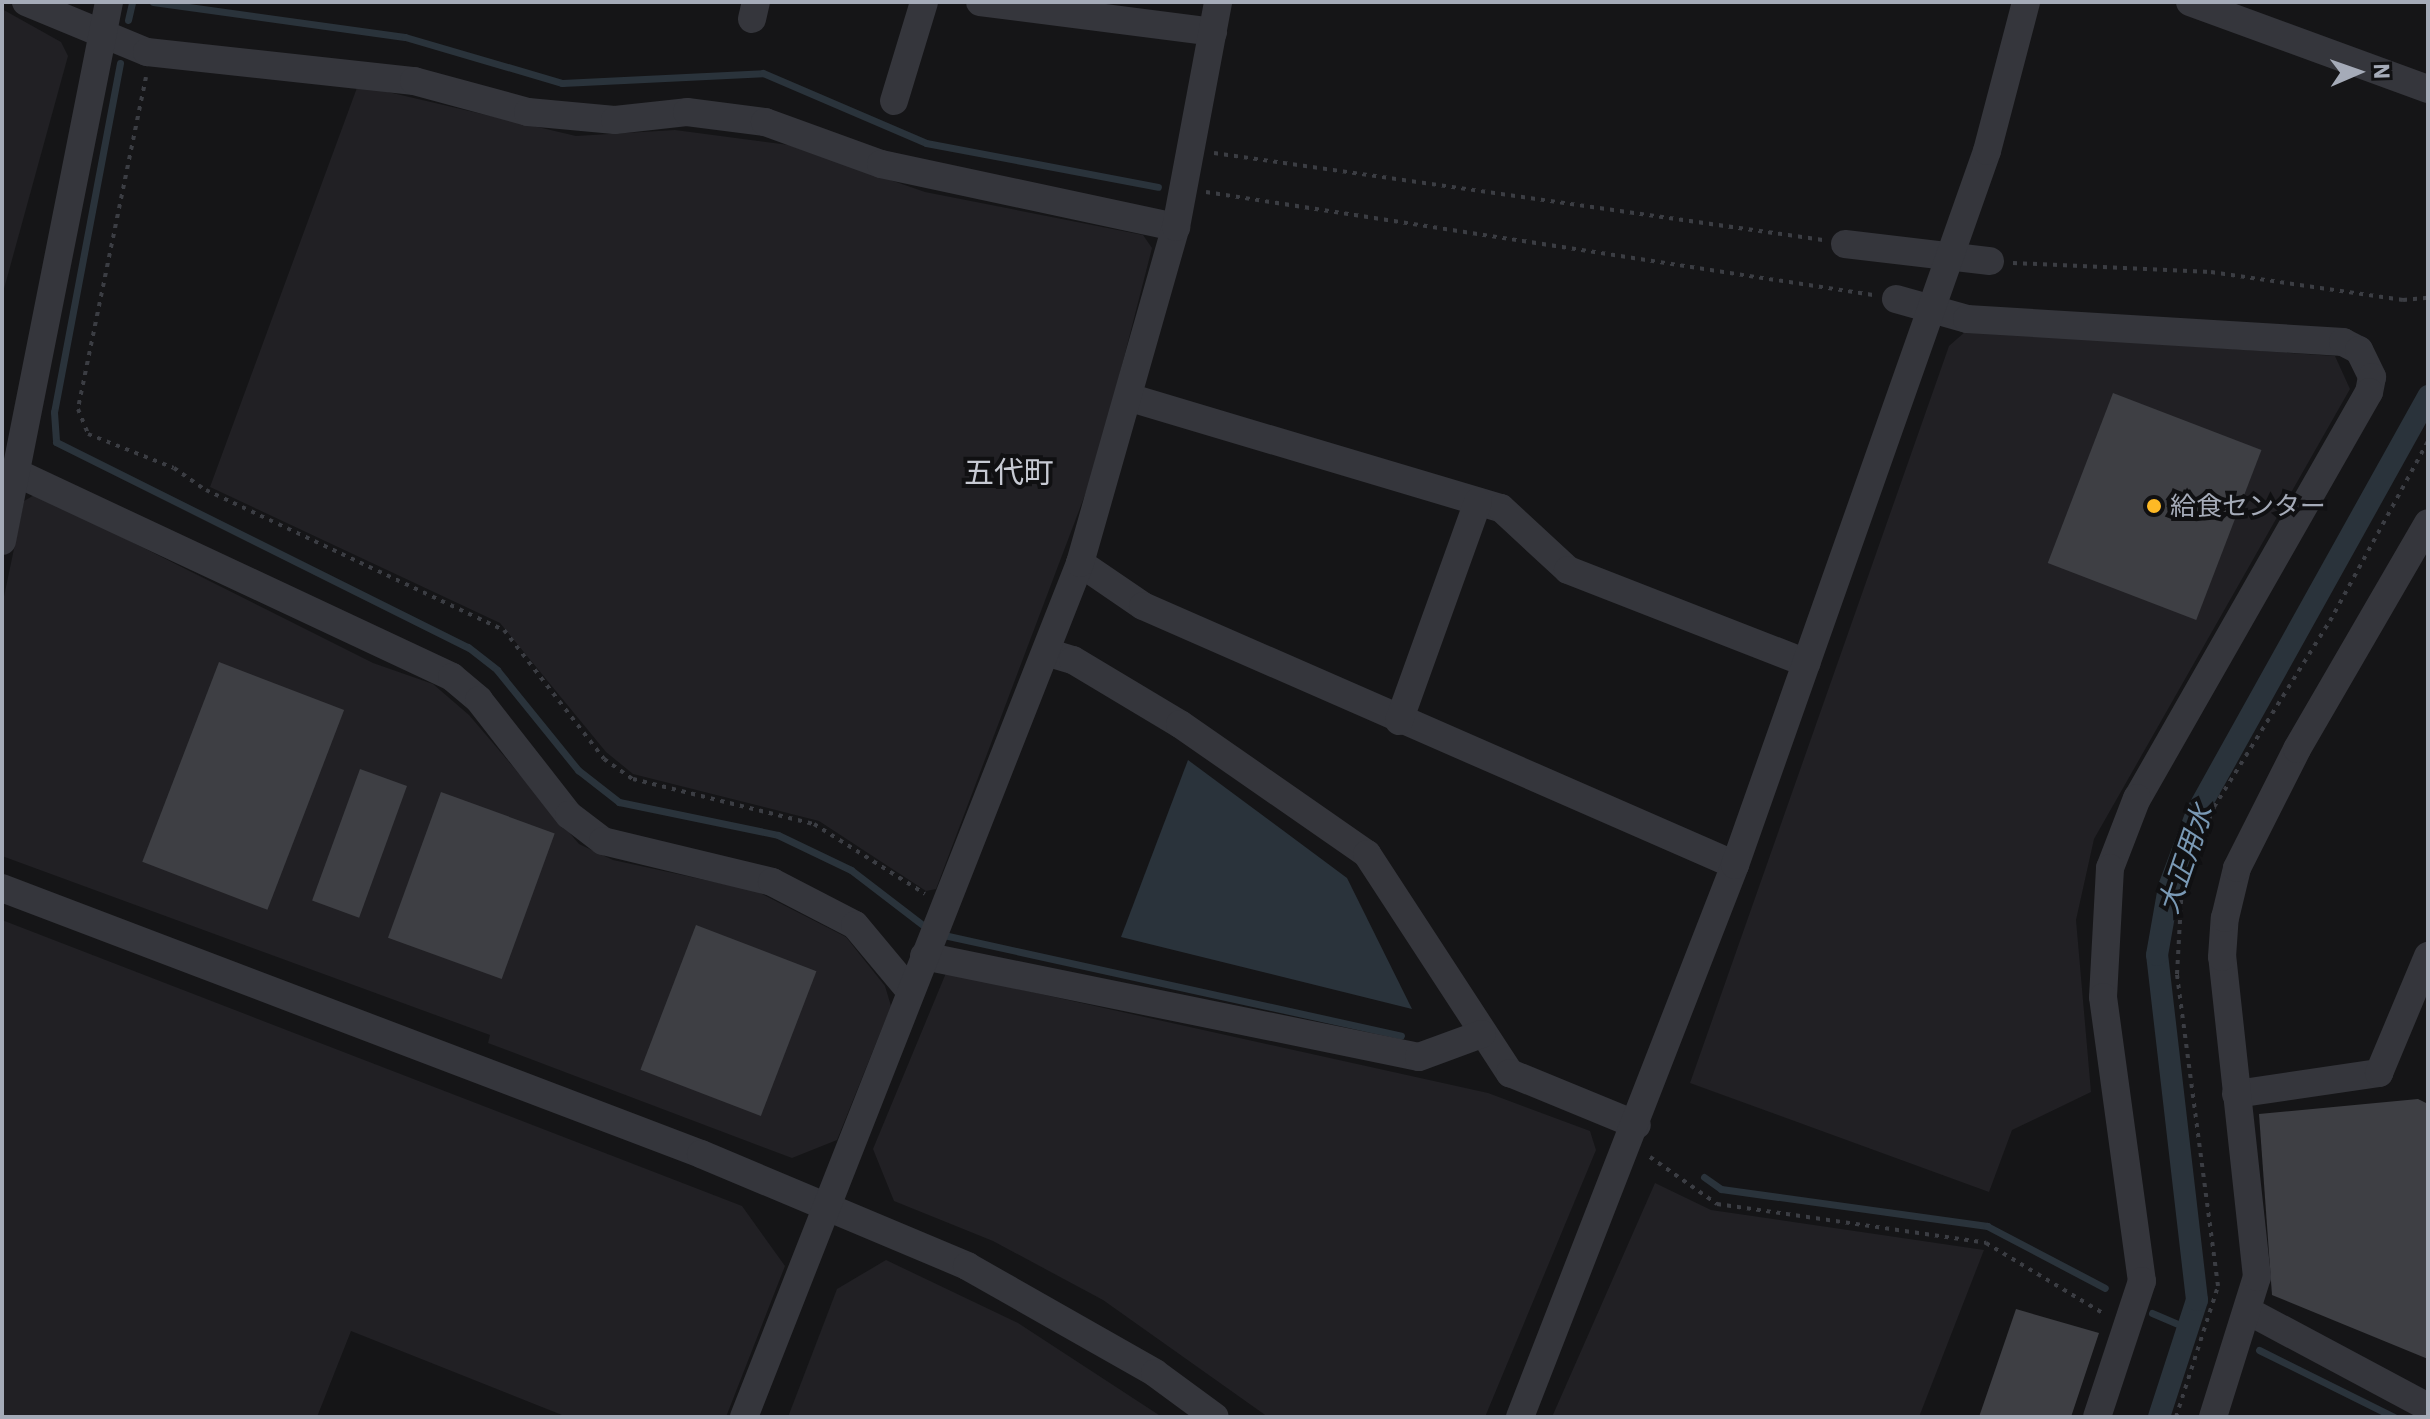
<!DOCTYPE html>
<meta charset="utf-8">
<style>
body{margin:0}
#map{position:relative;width:2430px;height:1419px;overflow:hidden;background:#151517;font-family:"IBM Plex Sans","Noto Sans JP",sans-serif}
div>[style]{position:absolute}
.built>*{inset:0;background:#212024}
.water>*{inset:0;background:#2a333b}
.stream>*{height:7px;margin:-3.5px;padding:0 3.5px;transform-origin:3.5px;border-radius:3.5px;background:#2a333b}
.canal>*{height:22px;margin:-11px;padding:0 11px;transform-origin:11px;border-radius:11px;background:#2a333b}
.building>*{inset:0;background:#3e3f44;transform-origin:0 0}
.path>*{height:4px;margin-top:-2px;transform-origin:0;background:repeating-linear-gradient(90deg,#3b3d43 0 4px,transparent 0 10px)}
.minor>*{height:28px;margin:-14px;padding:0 14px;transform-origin:14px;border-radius:14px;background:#35363c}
.dots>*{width:22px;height:22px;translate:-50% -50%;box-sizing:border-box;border:4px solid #101012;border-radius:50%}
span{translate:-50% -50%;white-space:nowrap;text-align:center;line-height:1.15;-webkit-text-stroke:8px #101012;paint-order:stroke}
.poi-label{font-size:26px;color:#a5abb8}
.left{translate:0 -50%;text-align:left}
.water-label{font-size:28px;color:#7a99b5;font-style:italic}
.quarter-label{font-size:30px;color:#c7cad3}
.frame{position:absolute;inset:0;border:4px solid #a5abb8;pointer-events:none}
.north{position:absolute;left:2318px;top:32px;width:80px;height:80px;-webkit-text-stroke:6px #101012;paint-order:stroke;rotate:88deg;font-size:22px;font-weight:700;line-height:32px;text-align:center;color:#a5abb8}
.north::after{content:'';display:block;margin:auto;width:28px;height:36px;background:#a5abb8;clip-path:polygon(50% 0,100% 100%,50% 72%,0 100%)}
</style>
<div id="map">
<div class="built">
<i style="clip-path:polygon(2px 9px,61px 42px,68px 56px,2px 296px)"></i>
<i style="clip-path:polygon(358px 85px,576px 136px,675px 130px,789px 145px,925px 192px,1143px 235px,1152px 248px,1097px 463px,936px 889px,926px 891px,819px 821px,633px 774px,606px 752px,500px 623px,210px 487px)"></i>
<i style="clip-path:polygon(1966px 331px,2335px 356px,2350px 389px,2094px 839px,2076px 920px,2091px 1092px,2012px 1130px,1989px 1192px,1690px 1083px,1949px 346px)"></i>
<i style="clip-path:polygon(36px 494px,373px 663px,433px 684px,469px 715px,579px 844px,613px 860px,756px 891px,846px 937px,885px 986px,891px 1006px,837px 1140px,792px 1158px,488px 1043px,490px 1035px,2px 856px,2px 606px,24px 501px)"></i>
<i style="clip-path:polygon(2px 920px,742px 1206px,785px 1266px,726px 1417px,567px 1417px,351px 1331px,317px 1417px,2px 1417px)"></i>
<i style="clip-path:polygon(946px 973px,1488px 1093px,1590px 1131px,1596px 1150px,1485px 1417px,1268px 1417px,1103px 1300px,993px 1241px,894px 1201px,873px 1149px)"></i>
<i style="clip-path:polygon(1655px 1183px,1711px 1210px,1984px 1250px,1919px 1417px,1552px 1417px)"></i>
<i style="clip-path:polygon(886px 1260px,1018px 1323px,1162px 1417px,788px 1417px,837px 1289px)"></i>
</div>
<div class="water">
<i style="clip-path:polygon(1188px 760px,1347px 878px,1412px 1009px,1121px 937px)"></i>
</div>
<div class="stream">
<i style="left:153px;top:2px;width:254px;rotate:7.9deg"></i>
<i style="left:405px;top:37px;width:164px;rotate:16.3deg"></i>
<i style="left:562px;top:83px;width:201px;rotate:-2.8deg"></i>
<i style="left:763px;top:73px;width:177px;rotate:23.2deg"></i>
<i style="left:926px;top:143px;width:236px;rotate:10.7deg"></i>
<i style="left:128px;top:20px;width:18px;rotate:-77deg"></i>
<i style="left:120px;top:63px;width:355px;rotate:100.7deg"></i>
<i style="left:54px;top:412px;width:30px;rotate:86deg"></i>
<i style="left:56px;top:442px;width:460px;rotate:26.5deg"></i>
<i style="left:468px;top:647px;width:37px;rotate:38deg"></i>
<i style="left:497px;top:670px;width:129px;rotate:51deg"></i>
<i style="left:578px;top:770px;width:52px;rotate:38deg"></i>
<i style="left:619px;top:802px;width:162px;rotate:11.7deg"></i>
<i style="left:778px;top:835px;width:81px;rotate:25.6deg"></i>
<i style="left:851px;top:870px;width:97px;rotate:37.5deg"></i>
<i style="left:939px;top:934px;width:473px;rotate:12.4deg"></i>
<i style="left:1704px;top:1177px;width:21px;rotate:35deg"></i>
<i style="left:1721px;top:1189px;width:269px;rotate:7.9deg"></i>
<i style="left:1987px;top:1226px;width:133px;rotate:27.7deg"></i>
<i style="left:2152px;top:1313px;width:28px;rotate:23deg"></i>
<i style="left:2259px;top:1350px;width:151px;rotate:26.4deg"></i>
</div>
<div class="canal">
<i style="left:2159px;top:1417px;width:123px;rotate:-72deg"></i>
<i style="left:2197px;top:1300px;width:347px;rotate:-96.6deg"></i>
<i style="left:2157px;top:955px;width:69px;rotate:-80deg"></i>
<i style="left:2169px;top:887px;width:82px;rotate:-69.4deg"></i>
<i style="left:2198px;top:810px;width:474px;rotate:-60.9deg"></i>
</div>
<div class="building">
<i style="left:2113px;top:393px;width:159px;height:182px;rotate:21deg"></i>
<i style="left:219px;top:662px;width:134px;height:214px;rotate:21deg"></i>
<i style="left:360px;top:769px;width:50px;height:140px;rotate:20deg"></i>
<i style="left:441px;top:792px;width:121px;height:155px;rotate:20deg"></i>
<i style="left:696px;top:925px;width:129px;height:155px;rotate:21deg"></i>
<i style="clip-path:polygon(2418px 1099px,2428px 1104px,2428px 1359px,2272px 1295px,2259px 1114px)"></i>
<i style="clip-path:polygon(2016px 1309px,2099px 1333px,2071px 1417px,1979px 1417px)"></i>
</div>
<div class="path">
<i style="left:146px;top:77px;width:339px;rotate:101.6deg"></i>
<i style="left:78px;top:409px;width:27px;rotate:68deg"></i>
<i style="left:88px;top:434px;width:92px;rotate:21.6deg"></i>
<i style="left:174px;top:468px;width:39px;rotate:35deg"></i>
<i style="left:206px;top:490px;width:329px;rotate:25.2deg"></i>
<i style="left:504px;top:630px;width:163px;rotate:52.2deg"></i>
<i style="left:604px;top:759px;width:35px;rotate:35deg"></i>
<i style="left:633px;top:779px;width:187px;rotate:14deg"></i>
<i style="left:814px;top:824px;width:131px;rotate:32.2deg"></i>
<i style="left:1214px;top:153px;width:615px;rotate:8.13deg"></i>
<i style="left:1206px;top:192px;width:675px;rotate:8.78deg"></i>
<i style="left:2013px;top:263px;width:198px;rotate:2.6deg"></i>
<i style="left:2211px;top:272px;width:194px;rotate:8.3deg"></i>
<i style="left:2403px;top:300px;width:25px;rotate:-5deg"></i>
<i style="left:1650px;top:1157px;width:82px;rotate:35deg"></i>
<i style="left:1717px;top:1204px;width:272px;rotate:8.2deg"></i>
<i style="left:1986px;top:1243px;width:138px;rotate:31deg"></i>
<i style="left:2176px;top:1417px;width:138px;rotate:-72.2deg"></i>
<i style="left:2218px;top:1286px;width:315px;rotate:-97.5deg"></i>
<i style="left:2177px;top:974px;width:90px;rotate:-86.8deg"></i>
<i style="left:2182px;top:884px;width:83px;rotate:-67.4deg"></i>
<i style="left:2214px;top:807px;width:219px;rotate:-58.1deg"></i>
<i style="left:2330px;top:621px;width:205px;rotate:-61.4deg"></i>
</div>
<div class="minor">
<i style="left:26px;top:2px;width:131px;rotate:22.5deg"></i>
<i style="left:147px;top:52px;width:269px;rotate:6.2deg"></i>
<i style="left:414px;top:81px;width:118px;rotate:15.2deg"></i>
<i style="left:528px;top:112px;width:87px;rotate:5.3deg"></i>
<i style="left:615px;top:120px;width:72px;rotate:-6.3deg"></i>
<i style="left:687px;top:112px;width:79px;rotate:7.3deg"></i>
<i style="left:765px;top:122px;width:123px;rotate:19.9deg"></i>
<i style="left:881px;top:164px;width:302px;rotate:12.1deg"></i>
<i style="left:980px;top:2px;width:235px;rotate:7.3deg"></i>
<i style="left:2190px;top:2px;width:253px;rotate:20.1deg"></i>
<i style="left:752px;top:19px;width:17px;rotate:-77deg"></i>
<i style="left:894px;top:101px;width:103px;rotate:-73.1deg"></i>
<i style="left:1845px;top:244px;width:146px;rotate:6.7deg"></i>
<i style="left:1896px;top:299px;width:74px;rotate:15.7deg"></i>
<i style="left:1967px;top:319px;width:377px;rotate:3.5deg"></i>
<i style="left:2343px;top:342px;width:18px;rotate:27deg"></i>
<i style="left:2359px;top:350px;width:30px;rotate:64deg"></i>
<i style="left:2372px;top:377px;width:15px;rotate:101deg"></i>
<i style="left:2369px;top:392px;width:468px;rotate:119.7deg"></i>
<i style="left:2137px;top:798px;width:75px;rotate:111.1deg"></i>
<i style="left:2110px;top:868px;width:129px;rotate:93.1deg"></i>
<i style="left:2103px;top:997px;width:287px;rotate:82.2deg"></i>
<i style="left:2142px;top:1281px;width:143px;rotate:108.3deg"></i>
<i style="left:1131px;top:398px;width:386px;rotate:16.6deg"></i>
<i style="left:1501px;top:508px;width:91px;rotate:42.8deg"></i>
<i style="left:1568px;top:570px;width:256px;rotate:21.3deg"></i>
<i style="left:19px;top:474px;width:478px;rotate:25.1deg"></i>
<i style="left:452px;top:677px;width:35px;rotate:40deg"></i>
<i style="left:479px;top:700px;width:146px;rotate:52deg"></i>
<i style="left:569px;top:815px;width:43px;rotate:37.4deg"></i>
<i style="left:603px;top:841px;width:174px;rotate:13.6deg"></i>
<i style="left:772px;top:882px;width:93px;rotate:27.4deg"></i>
<i style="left:855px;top:925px;width:86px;rotate:50.2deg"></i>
<i style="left:2px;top:541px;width:550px;rotate:-78.77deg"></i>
<i style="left:1080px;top:563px;width:76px;rotate:34.3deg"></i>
<i style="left:1143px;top:606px;width:646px;rotate:23.63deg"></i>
<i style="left:1046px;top:652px;width:28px;rotate:17deg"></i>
<i style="left:1073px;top:660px;width:125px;rotate:30.9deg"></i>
<i style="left:1180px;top:724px;width:228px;rotate:34.8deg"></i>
<i style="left:1367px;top:854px;width:262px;rotate:56.9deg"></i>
<i style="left:1510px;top:1073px;width:137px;rotate:22.3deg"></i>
<i style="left:1399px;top:721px;width:233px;rotate:-70.2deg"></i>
<i style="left:2px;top:888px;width:748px;rotate:20.83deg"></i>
<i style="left:701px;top:1154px;width:289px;rotate:22.8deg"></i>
<i style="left:967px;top:1266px;width:216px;rotate:29.6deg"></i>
<i style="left:1155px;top:1373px;width:74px;rotate:36.3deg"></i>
<i style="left:924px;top:956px;width:505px;rotate:11.53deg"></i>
<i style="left:1419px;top:1057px;width:67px;rotate:-20.1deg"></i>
<i style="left:2236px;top:1094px;width:145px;rotate:-8.4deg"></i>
<i style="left:2379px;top:1073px;width:127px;rotate:-67.3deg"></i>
<i style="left:2250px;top:1312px;width:202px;rotate:28.1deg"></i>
<i style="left:744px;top:1417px;width:918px;rotate:-68.52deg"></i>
<i style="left:1080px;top:563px;width:349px;rotate:-74.1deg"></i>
<i style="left:1176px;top:227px;width:229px;rotate:-79.4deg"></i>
<i style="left:1520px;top:1417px;width:592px;rotate:-68.72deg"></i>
<i style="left:1735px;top:865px;width:757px;rotate:-70.56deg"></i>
<i style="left:1987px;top:151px;width:154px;rotate:-75.3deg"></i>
<i style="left:2213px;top:1417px;width:147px;rotate:-72.6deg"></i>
<i style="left:2257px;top:1277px;width:322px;rotate:-96.2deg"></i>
<i style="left:2222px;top:957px;width:39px;rotate:-86deg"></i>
<i style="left:2225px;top:918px;width:51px;rotate:-76.5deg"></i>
<i style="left:2237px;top:868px;width:133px;rotate:-63.2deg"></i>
<i style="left:2297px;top:749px;width:261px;rotate:-59.9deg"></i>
</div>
<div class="dots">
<i style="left:2154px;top:506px;background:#feb925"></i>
</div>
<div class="poi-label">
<span class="left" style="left:2170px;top:506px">給食センター</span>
</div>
<div class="water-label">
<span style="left:2185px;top:859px;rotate:-71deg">大正用水</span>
</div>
<div class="quarter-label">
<span style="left:1009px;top:472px">五代町</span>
</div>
<div class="frame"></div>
<div class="north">N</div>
</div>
